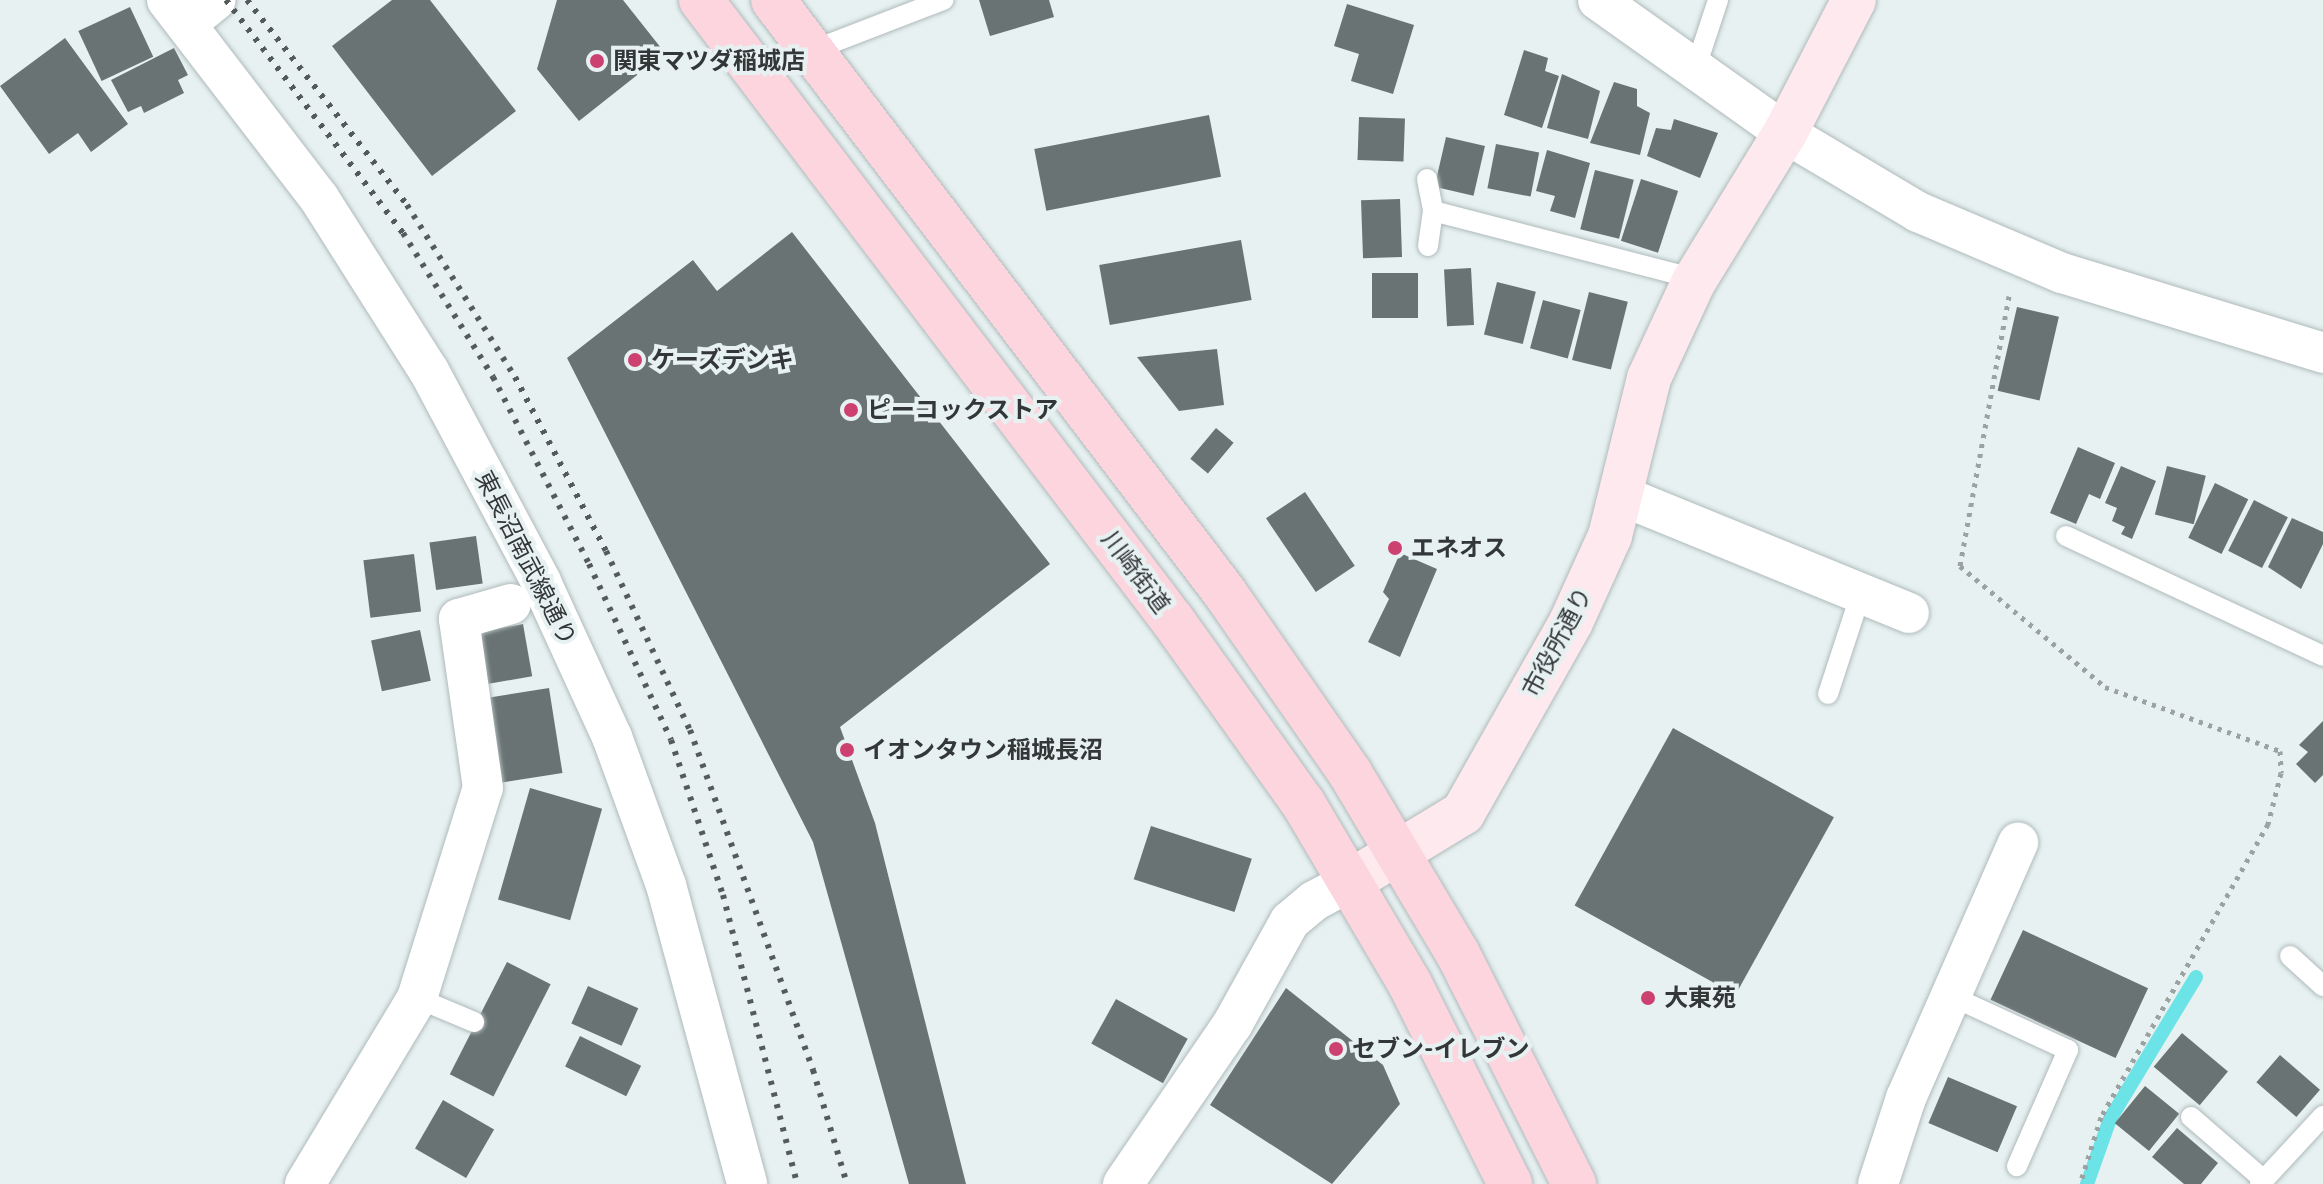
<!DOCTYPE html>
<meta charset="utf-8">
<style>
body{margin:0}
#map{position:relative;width:2323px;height:1184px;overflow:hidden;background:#e7f1f1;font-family:Quicksand,"Noto Sans JP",sans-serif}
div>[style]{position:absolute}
.stream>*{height:14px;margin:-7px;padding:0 7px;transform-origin:7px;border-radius:7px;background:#6ce3e6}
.building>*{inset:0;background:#6a7373;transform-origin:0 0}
.path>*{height:5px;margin-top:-2.5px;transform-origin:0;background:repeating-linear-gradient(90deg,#9ba2a2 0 4px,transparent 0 10px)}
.roads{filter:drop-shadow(0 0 2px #b0baba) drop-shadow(0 0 2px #b0baba)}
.lane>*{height:20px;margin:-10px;padding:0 10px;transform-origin:10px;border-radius:10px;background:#fff}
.street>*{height:40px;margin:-20px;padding:0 20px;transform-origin:20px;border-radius:20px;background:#fff}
.secondary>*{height:44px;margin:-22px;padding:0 22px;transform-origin:22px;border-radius:22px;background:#feeaee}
.primary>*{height:44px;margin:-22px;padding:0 22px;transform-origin:22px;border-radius:22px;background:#fcd5de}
.rail>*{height:6px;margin-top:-3px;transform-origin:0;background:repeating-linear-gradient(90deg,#545959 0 4px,transparent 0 12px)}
.dots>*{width:22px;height:22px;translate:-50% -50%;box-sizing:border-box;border:4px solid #e7f1f1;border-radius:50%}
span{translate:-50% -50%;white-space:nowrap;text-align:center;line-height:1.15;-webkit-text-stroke:8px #e7f1f1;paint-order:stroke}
.poi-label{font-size:24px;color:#333737;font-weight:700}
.left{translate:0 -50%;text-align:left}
.street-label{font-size:24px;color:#333737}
</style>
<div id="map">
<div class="stream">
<i style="left:2087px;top:1184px;width:69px;rotate:-70.5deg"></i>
<i style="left:2110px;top:1119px;width:166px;rotate:-58.8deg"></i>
</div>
<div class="building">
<i style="clip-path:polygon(392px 0,430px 0,516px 111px,432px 176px,332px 46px)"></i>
<i style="clip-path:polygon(557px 0,623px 0,665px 53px,579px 121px,537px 69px)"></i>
<i style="clip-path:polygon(979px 0,1049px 0,1054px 17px,990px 36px)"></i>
<i style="clip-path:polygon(1347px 4px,1414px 25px,1393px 94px,1351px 81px,1359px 54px,1334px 46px)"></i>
<i style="left:130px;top:7px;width:55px;height:57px;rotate:65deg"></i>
<i style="clip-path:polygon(65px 38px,128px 124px,91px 152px,78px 133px,49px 154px,0 86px)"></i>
<i style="clip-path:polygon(174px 48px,188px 75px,178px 80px,184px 93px,144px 113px,141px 106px,128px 112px,111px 80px)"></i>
<i style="clip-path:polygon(1524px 50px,1548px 58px,1545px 71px,1559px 76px,1542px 128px,1504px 115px)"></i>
<i style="clip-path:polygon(1562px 74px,1600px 91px,1588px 139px,1547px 128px)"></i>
<i style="clip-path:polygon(1614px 82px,1637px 89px,1637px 106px,1650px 113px,1640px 155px,1590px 143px)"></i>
<i style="left:1209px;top:115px;width:63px;height:178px;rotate:79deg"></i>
<i style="left:1359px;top:117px;width:46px;height:43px;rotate:2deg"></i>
<i style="clip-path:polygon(1674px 119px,1718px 133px,1700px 178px,1647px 156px,1656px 128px,1671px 130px)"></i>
<i style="left:1446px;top:137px;width:40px;height:51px;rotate:13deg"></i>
<i style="left:1496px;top:144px;width:44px;height:45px;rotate:11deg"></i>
<i style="clip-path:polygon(1547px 150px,1590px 163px,1575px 218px,1550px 211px,1555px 196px,1536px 191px)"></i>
<i style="left:1595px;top:170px;width:40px;height:61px;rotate:14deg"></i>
<i style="left:1641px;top:179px;width:39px;height:65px;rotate:18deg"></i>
<i style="left:1400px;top:199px;width:58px;height:39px;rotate:88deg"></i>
<i style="clip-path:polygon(792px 232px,1050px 564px,840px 727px,875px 823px,966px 1184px,909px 1184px,813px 842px,567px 358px,693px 260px,717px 291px)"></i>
<i style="left:1241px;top:240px;width:61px;height:144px;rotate:80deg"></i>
<i style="left:1471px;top:268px;width:57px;height:27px;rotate:87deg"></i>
<i style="left:1372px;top:273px;width:46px;height:45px"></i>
<i style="left:1497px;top:282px;width:40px;height:54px;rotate:14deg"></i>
<i style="left:1589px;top:292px;width:40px;height:70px;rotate:14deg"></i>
<i style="left:1543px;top:300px;width:39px;height:50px;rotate:15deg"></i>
<i style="left:2017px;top:307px;width:43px;height:86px;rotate:13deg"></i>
<i style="clip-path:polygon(1217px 349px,1224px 405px,1179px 411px,1137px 357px)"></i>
<i style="left:1216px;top:428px;width:23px;height:40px;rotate:40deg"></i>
<i style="clip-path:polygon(2078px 447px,2115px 463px,2100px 499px,2089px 494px,2076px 524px,2050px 513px)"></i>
<i style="clip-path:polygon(2121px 466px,2156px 481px,2132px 539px,2121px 534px,2125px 527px,2112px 521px,2117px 508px,2105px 503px)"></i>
<i style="left:2167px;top:466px;width:40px;height:50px;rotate:14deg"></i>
<i style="left:2215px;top:483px;width:37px;height:61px;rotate:26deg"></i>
<i style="left:1305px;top:492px;width:89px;height:47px;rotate:56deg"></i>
<i style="left:2254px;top:500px;width:38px;height:57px;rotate:27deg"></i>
<i style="clip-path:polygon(2292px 518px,2323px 532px,2323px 544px,2301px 589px,2268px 567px)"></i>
<i style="left:476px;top:536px;width:48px;height:47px;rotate:82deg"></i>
<i style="clip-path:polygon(1400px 553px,1437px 569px,1400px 657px,1368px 642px,1389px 599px,1383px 592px)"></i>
<i style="left:414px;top:554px;width:58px;height:51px;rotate:83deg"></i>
<i style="left:523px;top:624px;width:53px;height:51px;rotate:80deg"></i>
<i style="left:420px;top:630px;width:52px;height:50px;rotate:78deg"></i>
<i style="left:549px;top:688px;width:86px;height:68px;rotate:81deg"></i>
<i style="clip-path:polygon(2323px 721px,2323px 775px,2315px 783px,2296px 764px,2308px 752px,2299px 745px)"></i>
<i style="left:1673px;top:728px;width:184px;height:203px;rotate:29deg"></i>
<i style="left:530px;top:788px;width:75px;height:116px;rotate:16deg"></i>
<i style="left:1151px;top:826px;width:106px;height:56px;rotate:18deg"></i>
<i style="left:2023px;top:930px;width:138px;height:77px;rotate:25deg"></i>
<i style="left:507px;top:962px;width:49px;height:126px;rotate:27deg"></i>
<i style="left:588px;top:986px;width:55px;height:41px;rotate:24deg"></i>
<i style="clip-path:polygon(1286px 988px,1383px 1065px,1400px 1104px,1332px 1184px,1210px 1105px)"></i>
<i style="left:1116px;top:999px;width:82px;height:51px;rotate:29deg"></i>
<i style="left:2182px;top:1033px;width:60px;height:44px;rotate:40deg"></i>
<i style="left:580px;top:1036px;width:68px;height:34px;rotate:26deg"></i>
<i style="left:2280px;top:1055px;width:53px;height:36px;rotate:41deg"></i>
<i style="left:1948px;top:1077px;width:75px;height:50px;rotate:23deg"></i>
<i style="left:2145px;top:1086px;width:44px;height:48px;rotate:39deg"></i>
<i style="left:443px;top:1100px;width:59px;height:56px;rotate:30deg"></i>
<i style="clip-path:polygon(2177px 1128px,2218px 1163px,2201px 1184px,2184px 1184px,2152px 1157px)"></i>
</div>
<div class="path">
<i style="left:2009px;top:296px;width:274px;rotate:100.3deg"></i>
<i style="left:1960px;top:566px;width:189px;rotate:39.8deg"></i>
<i style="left:2105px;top:687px;width:186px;rotate:20.1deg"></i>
<i style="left:2280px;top:751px;width:22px;rotate:87deg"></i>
<i style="left:2281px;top:773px;width:53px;rotate:104.3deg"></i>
<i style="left:2268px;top:824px;width:337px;rotate:119.7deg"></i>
<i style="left:2101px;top:1117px;width:70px;rotate:107.4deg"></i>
</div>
<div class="roads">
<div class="lane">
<i style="left:811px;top:51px;width:142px;rotate:-21.1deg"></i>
<i style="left:1696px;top:67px;width:71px;rotate:-71.8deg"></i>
<i style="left:1427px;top:179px;width:33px;rotate:79deg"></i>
<i style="left:1433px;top:211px;width:271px;rotate:14.5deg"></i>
<i style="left:1428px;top:246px;width:35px;rotate:-82deg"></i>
<i style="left:2066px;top:536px;width:284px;rotate:25deg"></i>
<i style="left:1828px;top:694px;width:106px;rotate:-71.9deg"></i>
<i style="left:2290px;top:956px;width:45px;rotate:42.3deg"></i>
<i style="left:1951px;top:996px;width:129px;rotate:24.8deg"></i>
<i style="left:2068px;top:1050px;width:127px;rotate:113.7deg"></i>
<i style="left:417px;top:998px;width:62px;rotate:22.8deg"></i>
<i style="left:2191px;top:1117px;width:96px;rotate:40.8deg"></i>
<i style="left:2260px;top:1184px;width:93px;rotate:-47.2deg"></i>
</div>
<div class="street">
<i style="left:167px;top:0;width:250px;rotate:52.5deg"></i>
<i style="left:319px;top:198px;width:205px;rotate:57.6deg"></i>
<i style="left:429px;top:371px;width:239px;rotate:62deg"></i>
<i style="left:541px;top:582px;width:170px;rotate:65.4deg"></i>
<i style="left:612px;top:737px;width:158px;rotate:70deg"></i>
<i style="left:666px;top:885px;width:310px;rotate:74.8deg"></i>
<i style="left:1598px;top:0;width:229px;rotate:35.4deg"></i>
<i style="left:1785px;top:133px;width:155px;rotate:30.7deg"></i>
<i style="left:1918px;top:212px;width:156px;rotate:23deg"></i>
<i style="left:2062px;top:273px;width:273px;rotate:17deg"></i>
<i style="left:186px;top:24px;width:38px;rotate:-39deg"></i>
<i style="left:1620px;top:495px;width:312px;rotate:22.2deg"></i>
<i style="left:305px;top:1184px;width:217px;rotate:-58.9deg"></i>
<i style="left:417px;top:998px;width:220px;rotate:-72.6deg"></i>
<i style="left:483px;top:788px;width:171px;rotate:-98.1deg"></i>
<i style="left:459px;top:619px;width:54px;rotate:-16.1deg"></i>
<i style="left:1123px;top:1184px;width:193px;rotate:-55.6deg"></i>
<i style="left:1232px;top:1025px;width:119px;rotate:-60.9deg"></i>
<i style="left:1290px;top:921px;width:31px;rotate:-40deg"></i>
<i style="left:1314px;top:901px;width:42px;rotate:-28.4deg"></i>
<i style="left:1878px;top:1184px;width:90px;rotate:-72deg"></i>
<i style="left:1906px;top:1098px;width:279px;rotate:-66.3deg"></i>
</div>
<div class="secondary">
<i style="left:1351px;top:881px;width:131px;rotate:-31.3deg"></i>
<i style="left:1463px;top:813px;width:219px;rotate:-60.5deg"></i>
<i style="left:1571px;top:622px;width:94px;rotate:-65.6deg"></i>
<i style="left:1610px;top:536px;width:163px;rotate:-76.1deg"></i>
<i style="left:1649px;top:378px;width:105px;rotate:-65.1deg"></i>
<i style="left:1693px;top:283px;width:176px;rotate:-58.5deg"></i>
<i style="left:1785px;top:133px;width:150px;rotate:-62.6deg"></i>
</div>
<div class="primary">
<i style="left:701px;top:0;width:780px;rotate:52.76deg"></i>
<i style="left:1173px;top:621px;width:224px;rotate:54.5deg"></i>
<i style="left:1303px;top:803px;width:210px;rotate:59.4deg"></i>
<i style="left:1410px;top:984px;width:224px;rotate:63.4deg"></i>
<i style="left:773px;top:0;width:746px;rotate:52.68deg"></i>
<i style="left:1225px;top:593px;width:219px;rotate:55.2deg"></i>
<i style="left:1350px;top:773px;width:211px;rotate:59.2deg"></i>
<i style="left:1458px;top:954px;width:258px;rotate:63.2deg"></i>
</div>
</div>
<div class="rail">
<i style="left:226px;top:0;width:293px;rotate:52.8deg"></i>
<i style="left:403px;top:233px;width:170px;rotate:58deg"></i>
<i style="left:493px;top:377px;width:210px;rotate:62.8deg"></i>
<i style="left:589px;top:564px;width:194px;rotate:65deg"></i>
<i style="left:671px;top:740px;width:163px;rotate:71.5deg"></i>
<i style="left:723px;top:895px;width:298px;rotate:75.6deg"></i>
<i style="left:247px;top:0;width:260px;rotate:52deg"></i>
<i style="left:407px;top:205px;width:203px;rotate:57.9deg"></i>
<i style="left:515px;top:377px;width:196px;rotate:62.4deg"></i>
<i style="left:606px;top:551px;width:198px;rotate:64.9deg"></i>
<i style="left:690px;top:730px;width:362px;rotate:70.1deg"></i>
<i style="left:813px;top:1070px;width:119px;rotate:73.4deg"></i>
</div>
<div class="dots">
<i style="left:597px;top:61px;background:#cd4170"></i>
<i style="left:635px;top:360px;background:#cd4170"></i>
<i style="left:851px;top:410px;background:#cd4170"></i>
<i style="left:1395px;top:548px;background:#cd4170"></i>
<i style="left:847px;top:750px;background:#cd4170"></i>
<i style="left:1648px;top:998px;background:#cd4170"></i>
<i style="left:1336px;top:1049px;background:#cd4170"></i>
</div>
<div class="poi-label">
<span class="left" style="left:613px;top:61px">関東マツダ稲城店</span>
<span class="left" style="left:651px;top:360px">ケーズデンキ</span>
<span class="left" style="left:867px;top:410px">ピーコックストア</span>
<span class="left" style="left:1411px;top:548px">エネオス</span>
<span class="left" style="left:863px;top:750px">イオンタウン稲城長沼</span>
<span class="left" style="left:1664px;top:998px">大東苑</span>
<span class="left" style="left:1352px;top:1049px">セブン-イレブン</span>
</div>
<div class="street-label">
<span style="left:526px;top:558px;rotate:63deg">東長沼南武線通り</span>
<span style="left:1136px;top:572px;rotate:53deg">川崎街道</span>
<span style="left:1557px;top:642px;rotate:-62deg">市役所通り</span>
</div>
</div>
